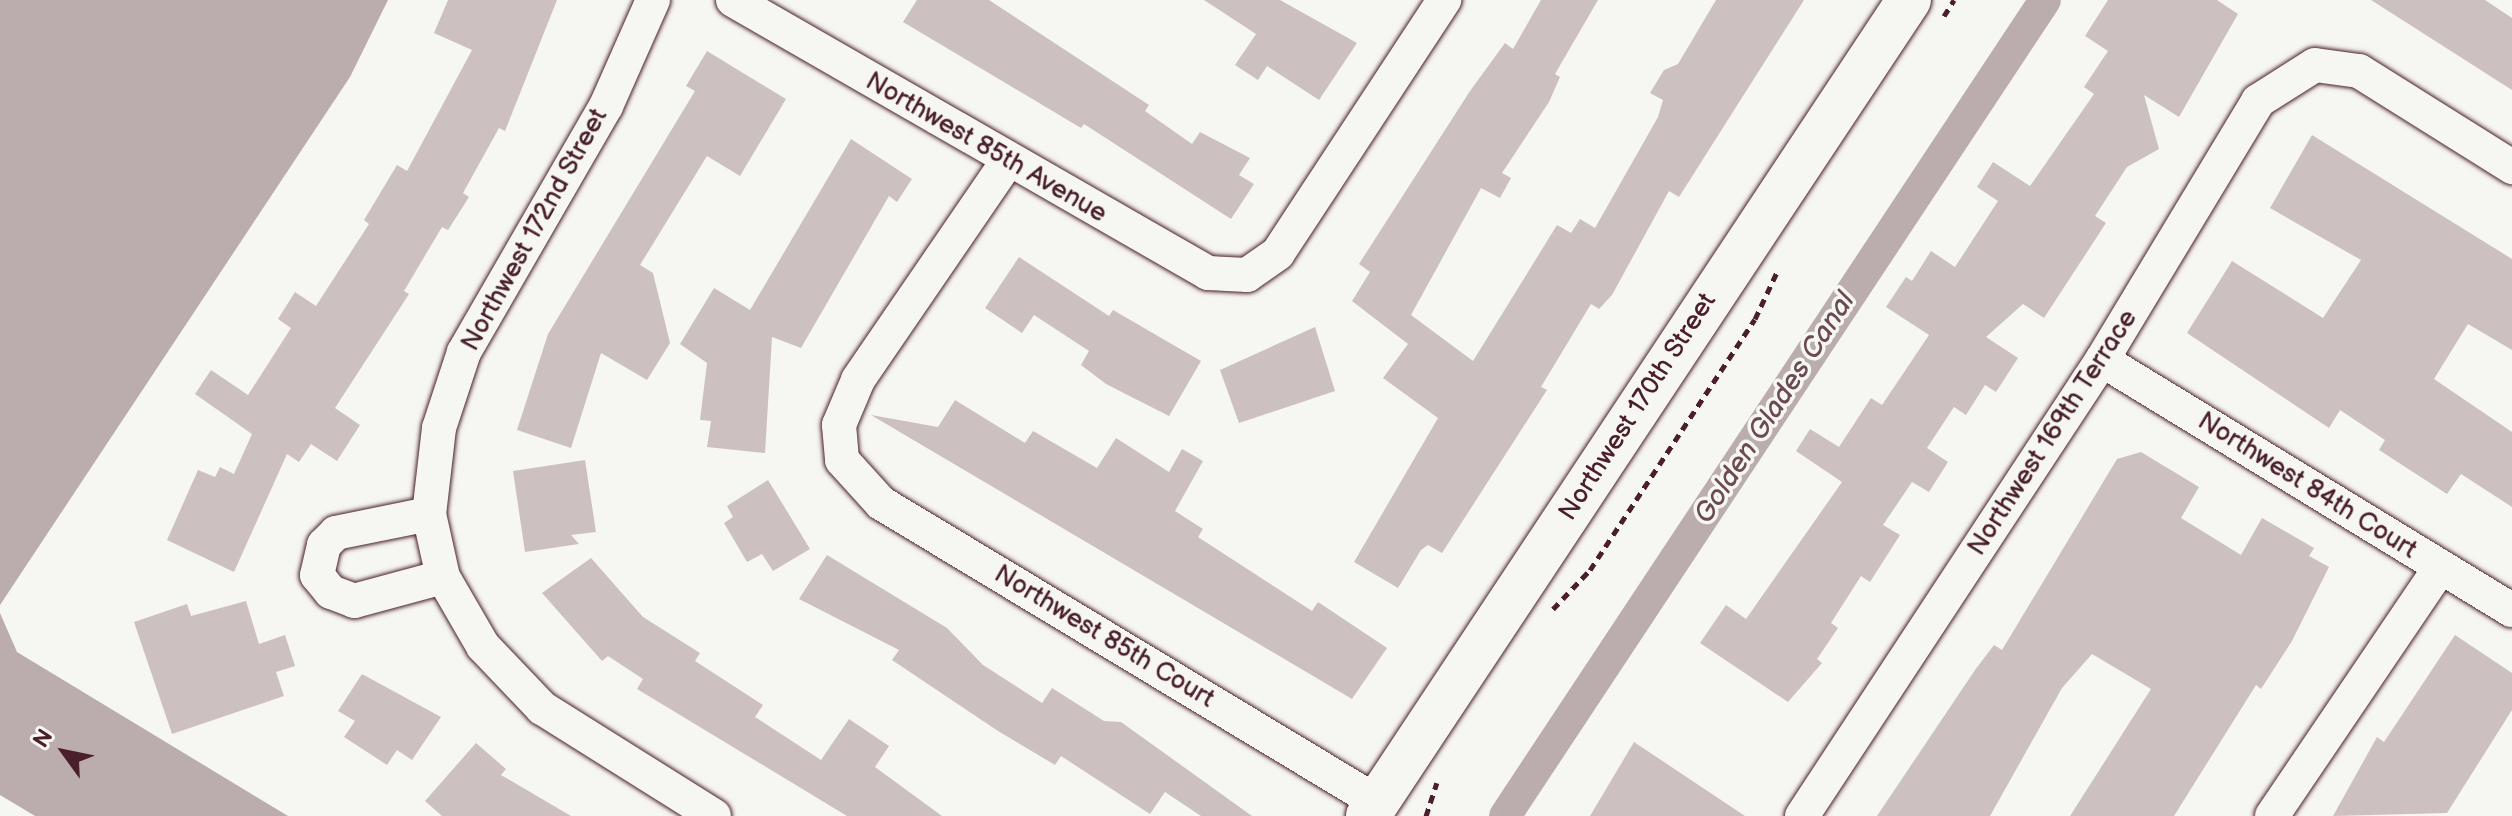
<!DOCTYPE html>
<style>
body{margin:0}
#map{position:relative;width:2512px;height:816px;overflow:hidden;background:#f6f6f2;font-family:"Balsamiq Sans",sans-serif}
div>[style]{position:absolute}
.water>*{inset:0;background:#bbadae}
.canal>*{height:32px;margin:-16px;padding:0 16px;transform-origin:16px;border-radius:16px;background:#bbadae}
.building>*{inset:0;background:#ccc1c0}
.path>*{height:5px;margin-top:-2.5px;transform-origin:0;background:repeating-linear-gradient(90deg,#4a1f2b 0 8px,transparent 0 14px)}
.roads{filter:drop-shadow(0 0 2px #4a1f2b) drop-shadow(0 0 2px #4a1f2b)}
.street>*{height:34px;margin:-17px;padding:0 17px;transform-origin:17px;border-radius:17px;background:#f6f6f2}
.secondary>*{height:44px;margin:-22px;padding:0 22px;transform-origin:22px;border-radius:22px;background:#f6f6f2}
span{translate:-50% -50%;white-space:nowrap;text-align:center;line-height:1.15;-webkit-text-stroke:7px #f6f6f2;paint-order:stroke}
.street-label{font-size:26px;color:#4a1f2b}
.water-label{font-size:28px;color:#6c4a52;font-style:italic}
.north{position:absolute;left:24px;top:712px;width:80px;height:80px;-webkit-text-stroke:6px #f6f6f2;paint-order:stroke;rotate:303deg;font-size:22px;font-weight:700;line-height:32px;text-align:center;color:#4a1f2b}
.north::after{content:'';display:block;margin:auto;width:28px;height:36px;background:#4a1f2b;clip-path:polygon(50% 0,100% 100%,50% 72%,0 100%)}
</style>
<div id="map">
<div class="water">
<i style="clip-path:polygon(0 0,388px 0,350px 77px,0 605px)"></i>
<i style="clip-path:polygon(0 613px,17px 652px,288px 816px,35px 816px,0 795px)"></i>
</div>
<div class="canal">
<i style="left:1505px;top:816px;width:978px;rotate:-56.5deg"></i>
</div>
<div class="building">
<i style="clip-path:polygon(448px 0,557px 0,505px 131px,499px 128px,463px 193px,469px 197px,448px 230px,442px 227px,404px 291px,409px 294px,335px 408px,360px 425px,337px 461px,311px 444px,299px 462px,287px 454px,234px 572px,167px 540px,198px 470px,215px 477px,220px 467px,234px 474px,252px 434px,195px 394px,211px 370px,248px 395px,291px 328px,278px 319px,295px 292px,316px 306px,369px 224px,364px 220px,397px 165px,407px 171px,472px 50px,434px 33px)"></i>
<i style="clip-path:polygon(917px 0,989px 0,1149px 105px,1145px 111px,1192px 144px,1200px 132px,1250px 158px,1239px 175px,1254px 184px,1231px 219px,1084px 124px,1081px 128px,903px 22px)"></i>
<i style="clip-path:polygon(1204px 0,1280px 0,1357px 43px,1319px 100px,1267px 66px,1258px 80px,1235px 65px,1256px 34px)"></i>
<i style="clip-path:polygon(1541px 0,1598px 0,1555px 74px,1560px 77px,1549px 102px,1502px 173px,1511px 178px,1500px 198px,1481px 188px,1411px 315px,1473px 361px,1557px 225px,1571px 233px,1580px 219px,1595px 228px,1658px 117px,1663px 100px,1650px 93px,1664px 70px,1678px 64px,1716px 0,1804px 0,1679px 197px,1669px 191px,1612px 295px,1599px 309px,1591px 304px,1541px 387px,1547px 390px,1442px 553px,1428px 545px,1421px 550px,1398px 588px,1354px 562px,1438px 418px,1383px 378px,1408px 344px,1352px 301px,1370px 272px,1359px 264px,1470px 91px,1505px 43px,1513px 49px)"></i>
<i style="clip-path:polygon(2108px 0,2217px 0,2238px 14px,2179px 117px,2144px 95px,2159px 149px,2127px 167px,2095px 216px,2106px 223px,2044px 318px,2023px 304px,1986px 337px,2018px 358px,1996px 392px,1985px 385px,1966px 415px,1954px 407px,1927px 448px,1948px 462px,1929px 492px,1912px 482px,1883px 525px,1900px 535px,1870px 582px,1861px 576px,1831px 623px,1838px 628px,1817px 659px,1822px 663px,1788px 702px,1700px 643px,1726px 605px,1746px 619px,1842px 482px,1796px 451px,1810px 429px,1839px 447px,1871px 398px,1882px 405px,1929px 335px,1886px 307px,1906px 277px,1912px 281px,1931px 251px,1955px 267px,1998px 201px,1977px 187px,1993px 162px,2030px 186px,2094px 94px,2084px 87px,2108px 51px,2085px 36px)"></i>
<i style="clip-path:polygon(2371px 0,2485px 0,2512px 18px,2512px 90px)"></i>
<i style="clip-path:polygon(707px 51px,786px 99px,740px 176px,707px 156px,640px 265px,653px 273px,670px 343px,647px 380px,601px 353px,571px 448px,517px 430px,548px 334px,695px 91px,686px 86px)"></i>
<i style="clip-path:polygon(2312px 135px,2512px 259px,2512px 350px,2468px 324px,2434px 379px,2512px 432px,2512px 507px,2461px 474px,2447px 494px,2379px 450px,2385px 440px,2340px 410px,2329px 428px,2187px 333px,2232px 261px,2323px 318px,2361px 260px,2270px 208px)"></i>
<i style="clip-path:polygon(851px 139px,912px 179px,897px 202px,889px 196px,801px 348px,772px 337px,765px 453px,707px 447px,711px 421px,700px 420px,707px 363px,680px 344px,714px 288px,750px 310px)"></i>
<i style="clip-path:polygon(1019px 257px,1109px 316px,1113px 310px,1201px 361px,1169px 416px,1106px 384px,1081px 365px,1089px 351px,1034px 315px,1022px 333px,985px 308px)"></i>
<i style="clip-path:polygon(1315px 327px,1335px 391px,1239px 423px,1220px 370px)"></i>
<i style="clip-path:polygon(955px 400px,1025px 443px,1033px 431px,1097px 468px,1116px 438px,1169px 472px,1182px 449px,1203px 461px,1175px 511px,1203px 529px,1198px 537px,1312px 611px,1318px 602px,1387px 648px,1352px 699px,871px 415px,938px 427px)"></i>
<i style="clip-path:polygon(2141px 452px,2199px 487px,2181px 518px,2241px 555px,2262px 518px,2314px 548px,2309px 556px,2329px 567px,2292px 641px,2261px 689px,2256px 685px,2174px 816px,2070px 816px,2151px 689px,2092px 654px,2062px 688px,1990px 816px,1877px 816px,1975px 670px,1994px 645px,2002px 650px,2117px 459px)"></i>
<i style="clip-path:polygon(585px 460px,596px 532px,571px 535px,579px 544px,525px 552px,513px 471px)"></i>
<i style="clip-path:polygon(768px 480px,810px 549px,773px 571px,762px 554px,747px 562px,724px 523px,733px 517px,727px 506px)"></i>
<i style="clip-path:polygon(827px 555px,947px 628px,983px 665px,1042px 703px,1052px 688px,1104px 721px,1121px 722px,1252px 816px,1201px 816px,1165px 792px,1150px 814px,1061px 756px,1055px 765px,998px 731px,892px 660px,899px 650px,799px 599px)"></i>
<i style="clip-path:polygon(591px 558px,643px 617px,700px 653px,695px 661px,763px 705px,755px 717px,821px 760px,849px 719px,889px 746px,875px 767px,942px 816px,847px 816px,637px 689px,643px 679px,608px 656px,602px 661px,542px 593px)"></i>
<i style="clip-path:polygon(246px 601px,259px 644px,285px 635px,295px 666px,276px 672px,284px 696px,172px 734px,134px 622px,187px 604px,191px 616px)"></i>
<i style="clip-path:polygon(2455px 635px,2512px 673px,2512px 710px,2447px 813px,2333px 816px,2377px 737px,2384px 742px)"></i>
<i style="clip-path:polygon(362px 674px,441px 717px,412px 760px,397px 750px,387px 765px,344px 737px,355px 721px,338px 711px)"></i>
<i style="clip-path:polygon(1634px 742px,1745px 816px,1590px 816px)"></i>
<i style="clip-path:polygon(476px 743px,506px 769px,501px 775px,571px 816px,442px 816px,425px 801px)"></i>
</div>
<div class="path">
<i style="left:1944px;top:16px;width:19px;rotate:-58deg"></i>
<i style="left:1553px;top:609px;width:54px;rotate:-46.5deg"></i>
<i style="left:1590px;top:570px;width:300px;rotate:-56.7deg"></i>
<i style="left:1755px;top:319px;width:52px;rotate:-64.9deg"></i>
<i style="left:1426px;top:816px;width:35px;rotate:-72deg"></i>
</div>
<div class="roads">
<div class="street">
<i style="left:653px;top:0;width:116px;rotate:113.9deg"></i>
<i style="left:606px;top:106px;width:284px;rotate:120deg"></i>
<i style="left:464px;top:352px;width:80px;rotate:108.2deg"></i>
<i style="left:439px;top:428px;width:87px;rotate:96.6deg"></i>
<i style="left:429px;top:514px;width:65px;rotate:77.5deg"></i>
<i style="left:443px;top:577px;width:80px;rotate:59.9deg"></i>
<i style="left:483px;top:646px;width:86px;rotate:46.4deg"></i>
<i style="left:542px;top:708px;width:203px;rotate:32.1deg"></i>
<i style="left:733px;top:0;width:548px;rotate:29.89deg"></i>
<i style="left:1208px;top:273px;width:39px;rotate:3deg"></i>
<i style="left:1247px;top:275px;width:38px;rotate:-35deg"></i>
<i style="left:1278px;top:253px;width:303px;rotate:-56.7deg"></i>
<i style="left:1007px;top:162px;width:264px;rotate:124.4deg"></i>
<i style="left:858px;top:380px;width:49px;rotate:112.9deg"></i>
<i style="left:839px;top:425px;width:35px;rotate:85deg"></i>
<i style="left:842px;top:460px;width:58px;rotate:47.8deg"></i>
<i style="left:881px;top:503px;width:579px;rotate:31.08deg"></i>
<i style="left:2102px;top:360px;width:480px;rotate:31.4deg"></i>
<i style="left:429px;top:514px;width:95px;rotate:168.5deg"></i>
<i style="left:336px;top:533px;width:17px;rotate:135deg"></i>
<i style="left:324px;top:545px;width:31px;rotate:103deg"></i>
<i style="left:317px;top:575px;width:22px;rotate:51deg"></i>
<i style="left:331px;top:592px;width:25px;rotate:21deg"></i>
<i style="left:354px;top:601px;width:92px;rotate:-15.1deg"></i>
<i style="left:1802px;top:816px;width:546px;rotate:-56.66deg"></i>
<i style="left:2102px;top:360px;width:302px;rotate:-58.9deg"></i>
<i style="left:2258px;top:101px;width:67px;rotate:-32.3deg"></i>
<i style="left:2315px;top:65px;width:44px;rotate:7.8deg"></i>
<i style="left:2359px;top:71px;width:181px;rotate:32.1deg"></i>
<i style="left:2272px;top:816px;width:300px;rotate:-55.9deg"></i>
</div>
<div class="secondary">
<i style="left:1368px;top:816px;width:979px;rotate:-56.46deg"></i>
</div>
</div>
<div class="street-label">
<span style="left:986px;top:148px;rotate:30deg">Northwest 85th Avenue</span>
<span style="left:535px;top:230px;rotate:-61deg">Northwest 172nd Street</span>
<span style="left:1638px;top:407px;rotate:-57deg">Northwest 170th Street</span>
<span style="left:2053px;top:433px;rotate:-57deg">Northwest 169th Terrace</span>
<span style="left:2307px;top:486px;rotate:32deg">Northwest 84th Court</span>
<span style="left:1104px;top:637px;rotate:31deg">Northwest 85th Court</span>
</div>
<div class="water-label">
<span style="left:1775px;top:408px;rotate:-57deg">Golden Glades Canal</span>
</div>
<div class="north">N</div>
</div>
